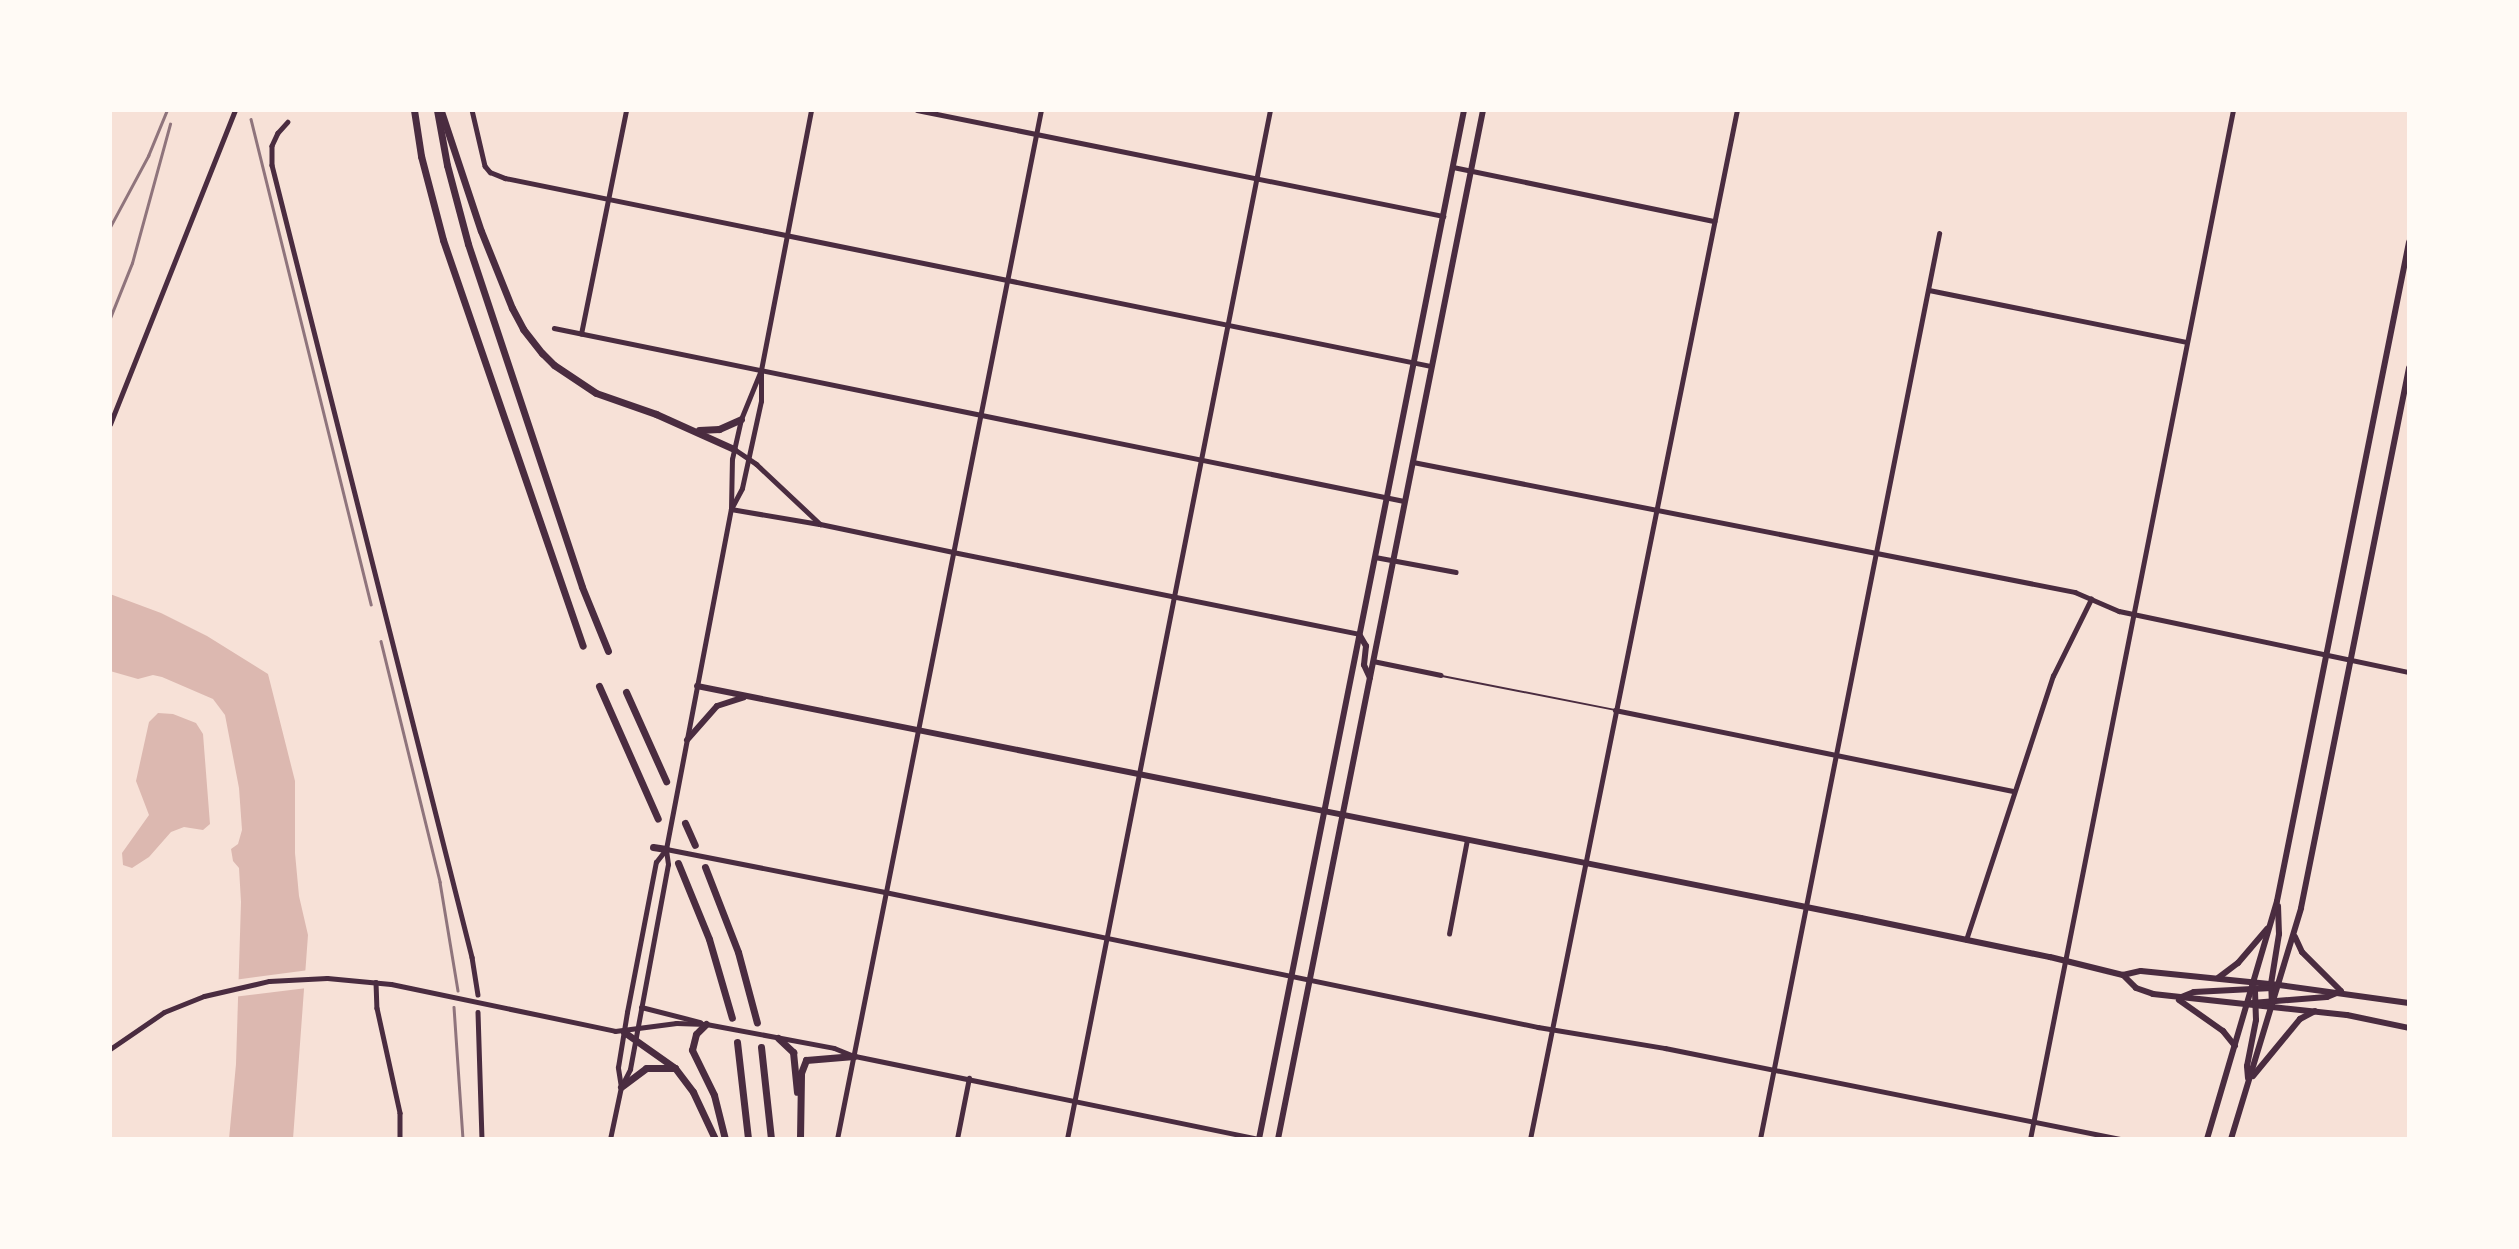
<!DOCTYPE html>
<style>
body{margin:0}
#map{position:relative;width:2519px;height:1249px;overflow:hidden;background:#f7e1d7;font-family:Georgia,serif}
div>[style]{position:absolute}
.water>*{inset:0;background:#dcb8b0}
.pier>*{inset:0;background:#f7e1d7}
.service>*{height:2px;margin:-1px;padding:0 1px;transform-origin:1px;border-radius:1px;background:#4a2c40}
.minor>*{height:4.5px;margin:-2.25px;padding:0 2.25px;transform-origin:2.25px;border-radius:2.25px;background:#4a2c40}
.tertiary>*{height:5px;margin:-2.5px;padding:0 2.5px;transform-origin:2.5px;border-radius:2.5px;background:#4a2c40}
.secondary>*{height:6px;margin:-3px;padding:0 3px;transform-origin:3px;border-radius:3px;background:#4a2c40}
.primary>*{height:6px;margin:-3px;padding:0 3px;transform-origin:3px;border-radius:3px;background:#4a2c40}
.motorway>*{height:7px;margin:-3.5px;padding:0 3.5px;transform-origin:3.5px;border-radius:3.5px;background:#4a2c40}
.rail>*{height:2.5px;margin:-1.25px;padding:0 1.25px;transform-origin:1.25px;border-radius:1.25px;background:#8f747c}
span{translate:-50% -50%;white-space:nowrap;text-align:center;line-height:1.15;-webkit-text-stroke:7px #fffaf5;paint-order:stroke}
.frame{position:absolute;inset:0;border:112px solid #fffaf5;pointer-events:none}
</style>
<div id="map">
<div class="water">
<i style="clip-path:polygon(110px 594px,161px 613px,207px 636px,268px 674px,295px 781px,295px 853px,299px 896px,308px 935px,293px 1139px,229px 1139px,236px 1064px,241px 902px,239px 868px,233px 861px,231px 849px,238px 844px,242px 830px,239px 788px,225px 715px,213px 699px,162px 677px,153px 675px,138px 679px,110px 671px)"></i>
<i style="clip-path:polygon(158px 713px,173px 714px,196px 723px,203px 734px,210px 824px,203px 830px,184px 827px,171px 832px,149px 857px,132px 868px,123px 865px,122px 853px,149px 815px,136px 781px,149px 722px)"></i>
</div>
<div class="pier">
<i style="clip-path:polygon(309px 970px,307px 988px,233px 997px,234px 980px)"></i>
</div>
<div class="service">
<i style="left:1442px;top:676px;width:176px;rotate:11.1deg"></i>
</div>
<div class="minor">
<i style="left:472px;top:110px;width:57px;rotate:76.9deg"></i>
<i style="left:485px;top:166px;width:8px;rotate:50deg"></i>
<i style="left:490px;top:172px;width:16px;rotate:22deg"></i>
<i style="left:505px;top:178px;width:945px;rotate:11.48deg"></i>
<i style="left:917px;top:110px;width:537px;rotate:11.39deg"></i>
<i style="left:288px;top:122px;width:15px;rotate:132deg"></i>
<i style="left:278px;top:133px;width:14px;rotate:115deg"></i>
<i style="left:272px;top:146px;width:19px;rotate:90deg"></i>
<i style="left:272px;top:165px;width:817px;rotate:75.83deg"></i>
<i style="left:472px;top:957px;width:38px;rotate:81deg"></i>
<i style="left:1453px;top:167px;width:267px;rotate:11.7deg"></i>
<i style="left:1929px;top:290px;width:262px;rotate:11.4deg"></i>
<i style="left:554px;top:328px;width:867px;rotate:11.5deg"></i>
<i style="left:581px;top:334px;width:228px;rotate:-78.6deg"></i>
<i style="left:1413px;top:462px;width:675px;rotate:11.11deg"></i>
<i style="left:2075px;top:592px;width:48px;rotate:23.4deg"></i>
<i style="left:2119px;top:611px;width:296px;rotate:11.9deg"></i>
<i style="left:731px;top:509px;width:89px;rotate:9.7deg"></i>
<i style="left:953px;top:552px;width:414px;rotate:11.4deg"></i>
<i style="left:1375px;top:557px;width:82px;rotate:10.5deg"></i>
<i style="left:1373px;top:661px;width:69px;rotate:11.6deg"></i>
<i style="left:1615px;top:710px;width:407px;rotate:11.5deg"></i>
<i style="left:885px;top:892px;width:667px;rotate:11.68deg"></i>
<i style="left:1538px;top:1027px;width:129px;rotate:9.4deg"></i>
<i style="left:1665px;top:1048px;width:465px;rotate:11.3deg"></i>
<i style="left:1449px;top:934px;width:96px;rotate:-79.2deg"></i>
<i style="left:1966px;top:940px;width:278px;rotate:-71.8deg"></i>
<i style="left:2053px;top:676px;width:86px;rotate:-63.7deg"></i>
<i style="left:376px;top:982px;width:26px;rotate:88deg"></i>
<i style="left:377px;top:1008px;width:107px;rotate:77.6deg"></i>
<i style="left:400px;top:1113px;width:26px;rotate:90deg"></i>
<i style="left:478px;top:1012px;width:127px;rotate:88.2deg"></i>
<i style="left:855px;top:1056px;width:414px;rotate:11.6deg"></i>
<i style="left:957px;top:1139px;width:62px;rotate:-78.9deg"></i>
<i style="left:1067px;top:1139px;width:1049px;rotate:-78.84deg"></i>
<i style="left:1760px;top:1139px;width:923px;rotate:-78.81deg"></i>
</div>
<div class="tertiary">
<i style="left:110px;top:424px;width:338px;rotate:-68.3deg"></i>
<i style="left:734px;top:449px;width:27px;rotate:34deg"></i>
<i style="left:756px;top:464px;width:88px;rotate:43.2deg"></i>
<i style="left:820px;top:524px;width:136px;rotate:11.9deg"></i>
<i style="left:732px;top:507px;width:21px;rotate:-62deg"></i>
<i style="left:742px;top:488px;width:89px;rotate:-77.7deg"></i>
<i style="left:761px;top:401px;width:31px;rotate:-90deg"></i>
<i style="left:761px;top:370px;width:265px;rotate:-79.1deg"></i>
<i style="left:666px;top:849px;width:223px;rotate:11.1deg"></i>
<i style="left:641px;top:1007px;width:61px;rotate:14.3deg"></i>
<i style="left:110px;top:1049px;width:65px;rotate:-34.4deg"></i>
<i style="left:164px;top:1012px;width:43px;rotate:-21.8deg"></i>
<i style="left:204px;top:996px;width:67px;rotate:-13deg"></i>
<i style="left:269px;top:981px;width:58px;rotate:-3deg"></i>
<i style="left:327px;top:978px;width:64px;rotate:5.4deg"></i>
<i style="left:391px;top:984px;width:229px;rotate:11.8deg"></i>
<i style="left:615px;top:1031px;width:62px;rotate:-7.5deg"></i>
<i style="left:676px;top:1023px;width:30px;rotate:2deg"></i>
<i style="left:706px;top:1024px;width:130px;rotate:10.6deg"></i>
<i style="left:834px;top:1048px;width:18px;rotate:22deg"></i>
<i style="left:621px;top:1087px;width:20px;rotate:-99deg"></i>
<i style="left:618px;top:1067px;width:56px;rotate:-80.7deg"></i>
<i style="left:627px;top:1012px;width:153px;rotate:-79.1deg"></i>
<i style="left:656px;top:862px;width:16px;rotate:-52deg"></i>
<i style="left:610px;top:1139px;width:53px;rotate:-78.1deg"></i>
<i style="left:621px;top:1087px;width:20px;rotate:-63deg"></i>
<i style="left:630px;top:1069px;width:208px;rotate:-79.5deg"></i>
<i style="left:668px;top:864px;width:15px;rotate:-98deg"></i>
<i style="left:666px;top:849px;width:346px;rotate:-79.2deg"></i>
<i style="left:731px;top:509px;width:50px;rotate:-88.9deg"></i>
<i style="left:732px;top:459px;width:41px;rotate:-77.3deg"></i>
<i style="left:741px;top:419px;width:53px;rotate:-67.8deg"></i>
<i style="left:837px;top:1139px;width:1049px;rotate:-78.79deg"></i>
<i style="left:1530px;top:1139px;width:1050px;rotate:-78.63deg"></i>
<i style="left:2030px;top:1139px;width:1049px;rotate:-78.84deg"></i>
</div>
<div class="secondary">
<i style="left:1359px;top:634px;width:14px;rotate:60deg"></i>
<i style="left:1366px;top:646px;width:19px;rotate:96deg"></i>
<i style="left:1364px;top:665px;width:14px;rotate:65deg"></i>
<i style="left:2279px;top:985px;width:131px;rotate:7.9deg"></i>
<i style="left:2272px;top:1007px;width:75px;rotate:6.1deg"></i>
<i style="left:2347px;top:1015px;width:63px;rotate:11.8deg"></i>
<i style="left:1259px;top:1139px;width:1049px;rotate:-78.73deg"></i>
<i style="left:1278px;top:1139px;width:1049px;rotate:-78.73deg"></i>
</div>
<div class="primary">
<i style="left:697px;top:686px;width:1187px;rotate:11.27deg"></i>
<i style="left:1861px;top:918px;width:193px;rotate:11.7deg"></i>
<i style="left:2050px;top:957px;width:75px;rotate:13.9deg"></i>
<i style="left:2123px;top:975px;width:18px;rotate:-13deg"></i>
<i style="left:2141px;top:971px;width:139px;rotate:5.8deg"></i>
<i style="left:687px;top:740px;width:45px;rotate:-48.6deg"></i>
<i style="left:717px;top:706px;width:28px;rotate:-18deg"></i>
<i style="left:2123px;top:975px;width:18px;rotate:45deg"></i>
<i style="left:2136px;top:988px;width:18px;rotate:19deg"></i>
<i style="left:2153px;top:994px;width:120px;rotate:6.2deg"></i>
<i style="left:2272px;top:1007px;width:23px;rotate:-92deg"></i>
<i style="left:2271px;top:984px;width:51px;rotate:-80.9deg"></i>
<i style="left:2279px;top:934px;width:28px;rotate:-92deg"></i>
<i style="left:2218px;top:978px;width:25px;rotate:-37deg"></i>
<i style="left:2238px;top:963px;width:45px;rotate:-49.5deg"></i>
<i style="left:2179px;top:998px;width:16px;rotate:-22deg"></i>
<i style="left:2194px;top:992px;width:78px;rotate:-2.9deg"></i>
<i style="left:2179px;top:1000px;width:54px;rotate:35.2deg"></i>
<i style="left:2223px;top:1031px;width:19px;rotate:51deg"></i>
<i style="left:2252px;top:1003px;width:75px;rotate:-4.6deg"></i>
<i style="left:2327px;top:997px;width:15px;rotate:-23deg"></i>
<i style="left:2341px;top:991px;width:55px;rotate:-135deg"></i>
<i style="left:2302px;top:952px;width:17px;rotate:-115deg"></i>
<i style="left:2253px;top:1076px;width:74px;rotate:-50.5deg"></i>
<i style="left:2300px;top:1019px;width:17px;rotate:-28deg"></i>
<i style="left:2248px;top:1078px;width:12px;rotate:-95deg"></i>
<i style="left:2247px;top:1066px;width:47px;rotate:-78.9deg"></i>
<i style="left:2256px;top:1020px;width:32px;rotate:-92deg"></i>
<i style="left:2207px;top:1139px;width:248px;rotate:-73.6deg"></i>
<i style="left:2277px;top:901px;width:672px;rotate:-78.67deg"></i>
<i style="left:2231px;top:1139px;width:241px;rotate:-73.1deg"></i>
<i style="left:2301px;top:908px;width:551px;rotate:-78.69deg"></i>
</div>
<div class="motorway">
<i style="left:414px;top:110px;width:47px;rotate:81.3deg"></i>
<i style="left:421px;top:156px;width:87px;rotate:75.3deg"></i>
<i style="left:443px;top:240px;width:429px;rotate:71deg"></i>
<i style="left:437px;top:110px;width:56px;rotate:79.7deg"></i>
<i style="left:447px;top:165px;width:82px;rotate:75.1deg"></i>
<i style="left:468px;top:244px;width:361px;rotate:71.6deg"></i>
<i style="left:582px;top:587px;width:69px;rotate:67.9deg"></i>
<i style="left:441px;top:111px;width:126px;rotate:71.6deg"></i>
<i style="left:481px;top:231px;width:83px;rotate:68.1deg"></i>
<i style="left:512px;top:308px;width:24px;rotate:62deg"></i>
<i style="left:523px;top:329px;width:31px;rotate:52deg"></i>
<i style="left:542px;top:353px;width:17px;rotate:45deg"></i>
<i style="left:554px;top:365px;width:50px;rotate:33.7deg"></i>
<i style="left:596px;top:393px;width:64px;rotate:19.3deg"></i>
<i style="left:656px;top:414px;width:85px;rotate:24.2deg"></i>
<i style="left:699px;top:430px;width:20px;rotate:-3deg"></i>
<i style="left:719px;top:429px;width:24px;rotate:-24deg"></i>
<i style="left:599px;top:686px;width:145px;rotate:66.1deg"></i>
<i style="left:626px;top:692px;width:98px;rotate:65.8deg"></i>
<i style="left:685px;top:823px;width:24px;rotate:66deg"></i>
<i style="left:653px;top:847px;width:13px;rotate:9deg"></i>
<i style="left:678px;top:863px;width:82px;rotate:67.8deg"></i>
<i style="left:709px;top:939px;width:82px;rotate:73.8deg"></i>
<i style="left:705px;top:867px;width:91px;rotate:68.8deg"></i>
<i style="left:738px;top:952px;width:73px;rotate:75deg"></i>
<i style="left:706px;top:1024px;width:14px;rotate:135deg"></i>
<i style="left:696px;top:1034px;width:16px;rotate:104deg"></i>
<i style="left:692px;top:1050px;width:50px;rotate:63.9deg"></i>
<i style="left:714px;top:1095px;width:45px;rotate:76deg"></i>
<i style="left:624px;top:1032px;width:62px;rotate:35.2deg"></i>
<i style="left:675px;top:1068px;width:30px;rotate:53deg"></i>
<i style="left:693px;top:1092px;width:52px;rotate:64.9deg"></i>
<i style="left:778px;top:1038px;width:21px;rotate:43deg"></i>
<i style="left:793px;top:1052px;width:40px;rotate:84.3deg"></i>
<i style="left:737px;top:1042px;width:98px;rotate:83.5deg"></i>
<i style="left:761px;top:1047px;width:93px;rotate:83.8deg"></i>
<i style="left:621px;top:1087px;width:31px;rotate:-37deg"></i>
<i style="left:646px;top:1068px;width:29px"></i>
<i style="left:800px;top:1139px;width:66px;rotate:-89.1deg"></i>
<i style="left:801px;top:1073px;width:14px;rotate:-69deg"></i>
<i style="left:806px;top:1060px;width:48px;rotate:-4.8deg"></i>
</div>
<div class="rail">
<i style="left:251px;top:119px;width:500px;rotate:76.1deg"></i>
<i style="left:110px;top:227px;width:81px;rotate:-61.8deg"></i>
<i style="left:148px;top:156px;width:50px;rotate:-67.6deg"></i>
<i style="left:110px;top:318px;width:59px;rotate:-68.2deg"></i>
<i style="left:132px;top:263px;width:144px;rotate:-74.7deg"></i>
<i style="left:381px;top:641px;width:248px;rotate:76.2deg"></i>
<i style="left:440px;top:882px;width:110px;rotate:80.6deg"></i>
<i style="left:454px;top:1007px;width:132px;rotate:86.1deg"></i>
</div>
<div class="frame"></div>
</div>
